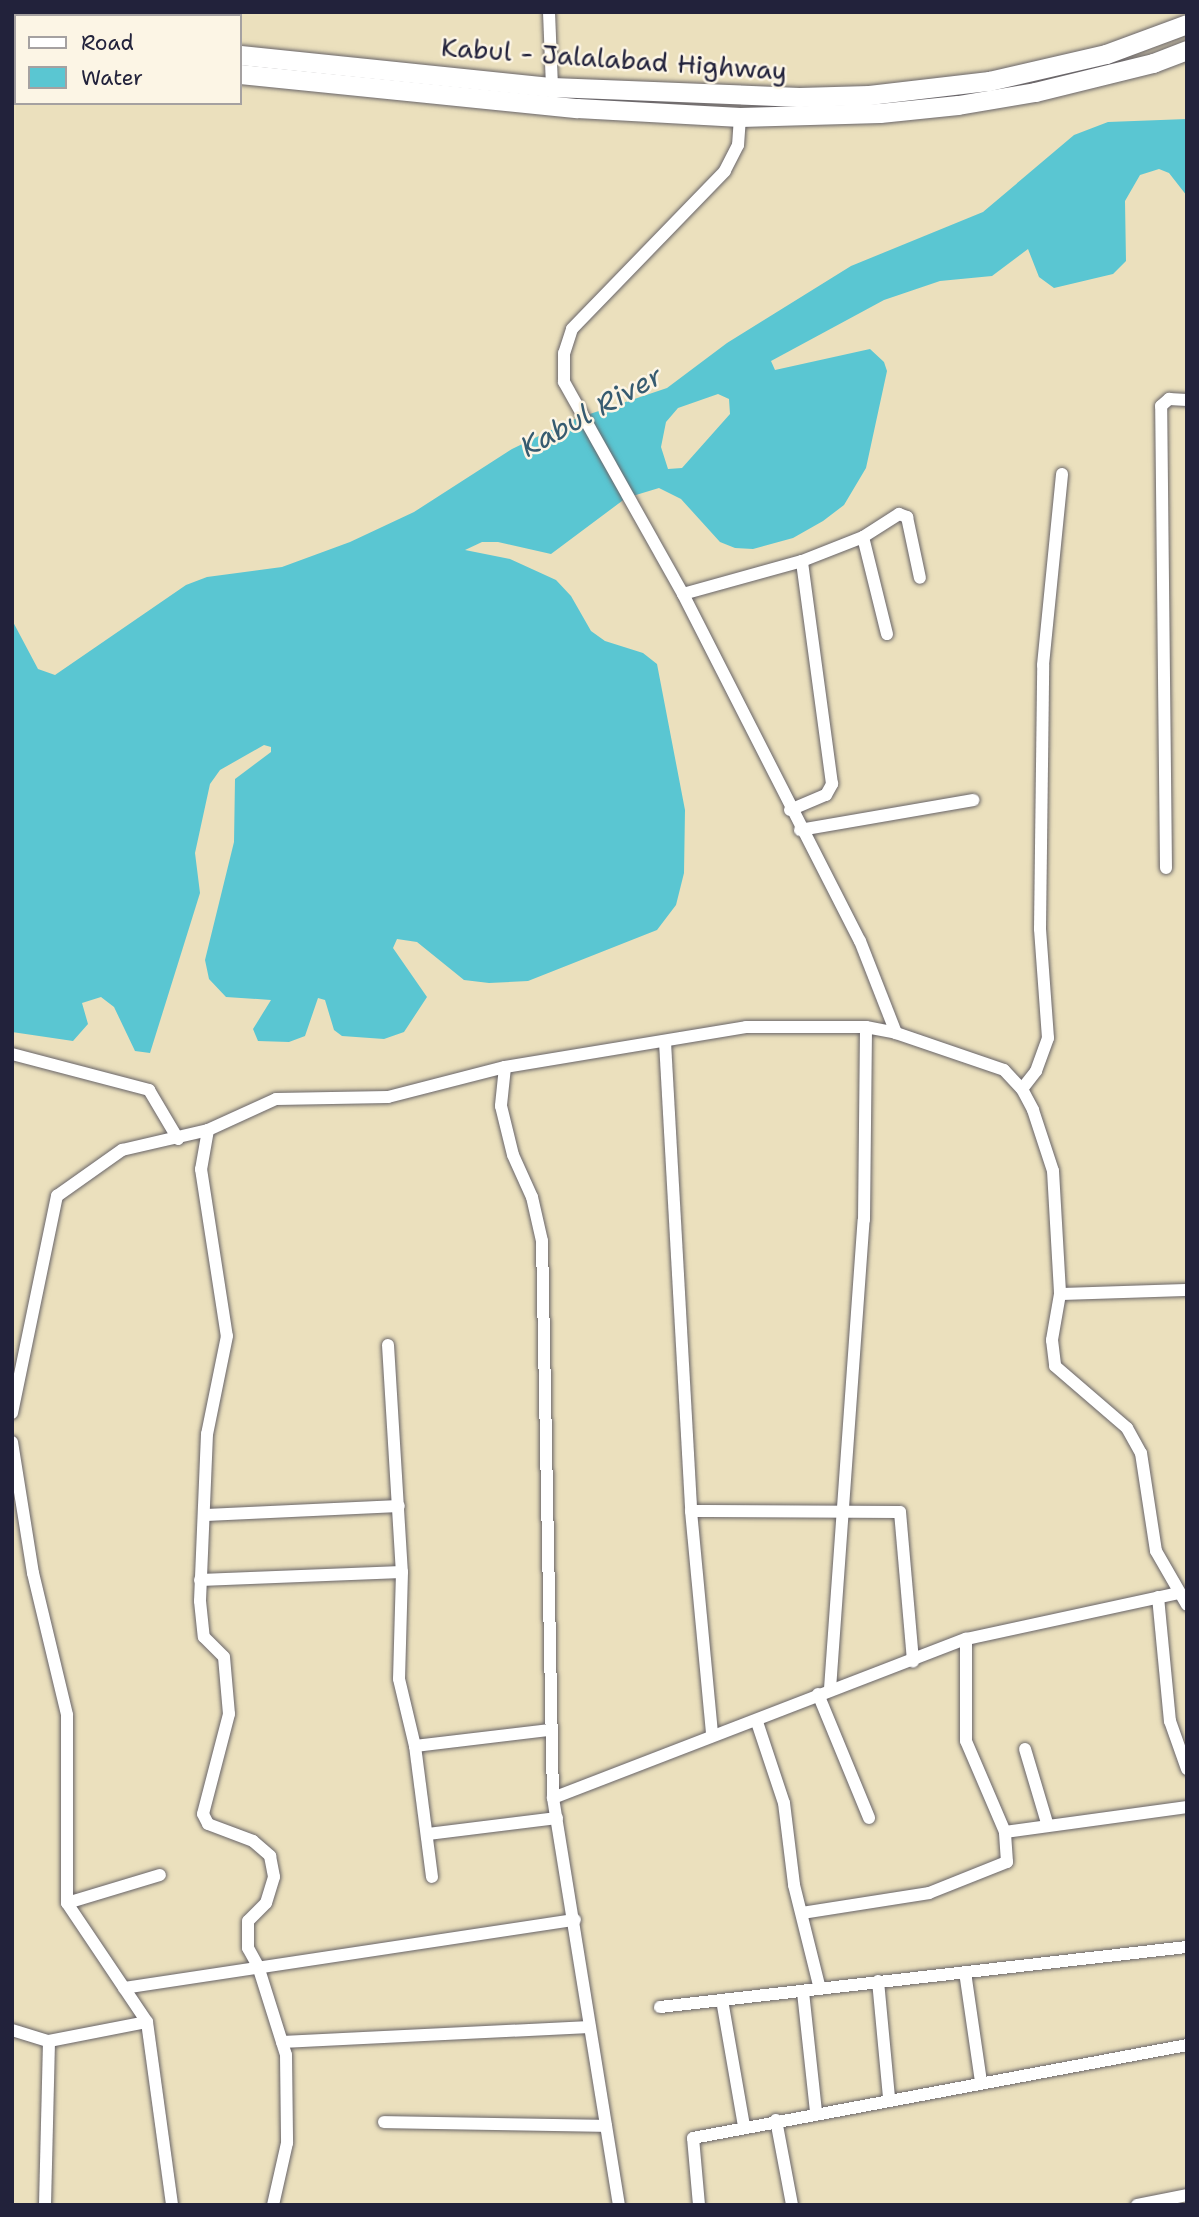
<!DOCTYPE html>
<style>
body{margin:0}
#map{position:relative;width:1199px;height:2217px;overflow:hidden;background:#ebe0bd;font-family:"Shantell Sans",sans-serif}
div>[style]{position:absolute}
.water>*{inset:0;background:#5ac6d2}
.roads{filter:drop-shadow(0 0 2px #686468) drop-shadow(0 0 2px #686468)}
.minor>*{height:12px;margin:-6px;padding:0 6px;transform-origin:6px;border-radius:6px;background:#fff}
.trunk>*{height:19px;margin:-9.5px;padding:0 9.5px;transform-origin:9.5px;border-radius:9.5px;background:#fff}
span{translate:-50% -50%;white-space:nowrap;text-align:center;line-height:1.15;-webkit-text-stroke:5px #fcf5e5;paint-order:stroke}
.street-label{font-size:26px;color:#22223b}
.water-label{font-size:28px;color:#365b70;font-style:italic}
.frame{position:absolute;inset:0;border:14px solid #22223b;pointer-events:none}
.legend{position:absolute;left:14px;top:14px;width:228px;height:91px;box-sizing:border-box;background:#fcf5e5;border:2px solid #a5a1a1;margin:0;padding:9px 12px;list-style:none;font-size:21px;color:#22223b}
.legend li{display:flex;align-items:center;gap:14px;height:35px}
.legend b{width:35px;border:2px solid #a5a1a1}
</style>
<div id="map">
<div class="water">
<i style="clip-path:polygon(evenodd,1187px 119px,1187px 196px,1169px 173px,1159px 169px,1140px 175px,1125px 201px,1126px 261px,1113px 274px,1054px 288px,1039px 277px,1028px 249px,992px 276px,940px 281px,884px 300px,771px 361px,775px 370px,870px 349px,884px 362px,887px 371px,866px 468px,844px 505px,823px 521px,793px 538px,753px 549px,735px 548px,720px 542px,681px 499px,659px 488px,626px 498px,551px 554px,498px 542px,482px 542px,465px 550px,510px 559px,556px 580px,571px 596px,591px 631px,605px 641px,643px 653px,657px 664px,685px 810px,684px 873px,676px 905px,657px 930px,528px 981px,489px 983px,464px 980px,417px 942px,397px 939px,393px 948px,427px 997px,404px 1032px,384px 1039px,342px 1036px,334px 1030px,325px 1000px,318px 998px,305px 1036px,289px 1042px,258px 1041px,253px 1029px,271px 1000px,226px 997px,209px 979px,205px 960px,234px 842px,235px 779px,271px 752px,271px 747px,264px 745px,220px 770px,210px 784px,195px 853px,200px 893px,150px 1053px,135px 1051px,114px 1007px,101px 997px,82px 1003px,88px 1024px,73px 1041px,12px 1032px,12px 620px,38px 669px,55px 675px,186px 585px,207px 577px,282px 567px,350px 542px,414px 512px,512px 449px,572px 420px,667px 388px,727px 343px,851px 266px,983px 212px,1074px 135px,1108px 122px,1187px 119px,718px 394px,729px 399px,730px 414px,682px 468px,668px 469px,661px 447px,666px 422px,678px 408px,718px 394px)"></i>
</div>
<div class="roads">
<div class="minor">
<i style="left:549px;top:12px;width:75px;rotate:87.7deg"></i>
<i style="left:740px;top:117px;width:28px;rotate:94deg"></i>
<i style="left:738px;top:145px;width:29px;rotate:117deg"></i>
<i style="left:725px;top:171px;width:220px;rotate:134.1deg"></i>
<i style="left:572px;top:329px;width:25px;rotate:108deg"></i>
<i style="left:564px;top:353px;width:29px;rotate:90deg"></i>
<i style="left:564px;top:382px;width:243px;rotate:60.7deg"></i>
<i style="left:683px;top:594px;width:390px;rotate:63deg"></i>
<i style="left:860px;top:941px;width:99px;rotate:68.6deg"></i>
<i style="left:896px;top:1033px;width:114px;rotate:18.9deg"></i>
<i style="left:1004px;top:1070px;width:26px;rotate:47deg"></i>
<i style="left:1022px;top:1089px;width:24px;rotate:62deg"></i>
<i style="left:1033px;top:1110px;width:64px;rotate:71.8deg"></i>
<i style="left:1053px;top:1171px;width:123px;rotate:86.7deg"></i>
<i style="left:1060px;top:1294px;width:47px;rotate:99.9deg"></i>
<i style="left:1052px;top:1340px;width:26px;rotate:83deg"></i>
<i style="left:1055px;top:1366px;width:95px;rotate:40.7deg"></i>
<i style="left:1127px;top:1428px;width:29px;rotate:61deg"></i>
<i style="left:1141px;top:1453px;width:99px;rotate:81.3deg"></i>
<i style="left:1156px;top:1551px;width:62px;rotate:60.1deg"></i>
<i style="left:863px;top:537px;width:100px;rotate:76.1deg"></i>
<i style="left:683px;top:594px;width:123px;rotate:-15.5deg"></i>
<i style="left:802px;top:561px;width:66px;rotate:-21.5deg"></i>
<i style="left:863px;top:537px;width:43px;rotate:-32.6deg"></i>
<i style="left:899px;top:514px;width:9px;rotate:21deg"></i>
<i style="left:907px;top:517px;width:62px;rotate:78deg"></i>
<i style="left:790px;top:810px;width:39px;rotate:-23deg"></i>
<i style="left:826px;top:795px;width:13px;rotate:-61deg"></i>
<i style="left:832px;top:784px;width:225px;rotate:-97.7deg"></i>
<i style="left:800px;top:830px;width:176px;rotate:-9.8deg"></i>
<i style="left:1166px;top:868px;width:462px;rotate:-90.6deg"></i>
<i style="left:1161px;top:406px;width:11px;rotate:-41deg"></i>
<i style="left:1169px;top:399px;width:18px;rotate:3deg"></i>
<i style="left:665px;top:1042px;width:470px;rotate:86.8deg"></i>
<i style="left:691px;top:1511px;width:225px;rotate:84.6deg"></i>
<i style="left:12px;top:1054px;width:142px;rotate:14.7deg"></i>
<i style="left:149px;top:1090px;width:57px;rotate:59.4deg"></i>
<i style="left:505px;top:1067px;width:39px;rotate:96deg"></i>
<i style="left:501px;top:1106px;width:50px;rotate:76.2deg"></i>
<i style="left:513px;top:1155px;width:46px;rotate:65.7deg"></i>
<i style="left:532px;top:1197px;width:45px;rotate:77.2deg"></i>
<i style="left:542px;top:1241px;width:557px;rotate:88.87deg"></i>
<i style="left:553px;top:1798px;width:412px;rotate:80.8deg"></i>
<i style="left:1022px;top:1089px;width:23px;rotate:-52deg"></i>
<i style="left:1036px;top:1071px;width:35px;rotate:-70deg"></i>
<i style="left:1048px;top:1038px;width:109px;rotate:-94.2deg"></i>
<i style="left:1040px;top:929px;width:264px;rotate:-89.3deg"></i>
<i style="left:1043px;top:665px;width:192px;rotate:-84.3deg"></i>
<i style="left:208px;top:1130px;width:40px;rotate:100deg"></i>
<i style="left:201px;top:1169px;width:169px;rotate:81.2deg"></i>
<i style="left:227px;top:1336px;width:100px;rotate:101.5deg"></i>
<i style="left:207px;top:1434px;width:167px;rotate:92.4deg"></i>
<i style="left:200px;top:1601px;width:36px;rotate:84deg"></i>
<i style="left:204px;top:1637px;width:28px;rotate:45deg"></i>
<i style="left:224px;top:1657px;width:57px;rotate:85deg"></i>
<i style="left:229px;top:1714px;width:103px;rotate:104.6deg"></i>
<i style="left:203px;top:1814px;width:11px;rotate:63deg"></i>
<i style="left:208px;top:1824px;width:48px;rotate:20.7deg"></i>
<i style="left:253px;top:1841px;width:23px;rotate:41deg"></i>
<i style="left:270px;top:1856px;width:21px;rotate:79deg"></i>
<i style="left:274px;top:1877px;width:27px;rotate:107deg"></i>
<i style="left:266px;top:1903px;width:25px;rotate:135deg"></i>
<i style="left:248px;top:1921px;width:27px;rotate:90deg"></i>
<i style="left:248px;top:1948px;width:21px;rotate:61deg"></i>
<i style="left:258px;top:1966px;width:93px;rotate:72.5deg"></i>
<i style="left:286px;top:2055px;width:88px;rotate:89.3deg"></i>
<i style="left:287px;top:2143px;width:64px;rotate:102.7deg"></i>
<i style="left:1060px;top:1294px;width:127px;rotate:-1.8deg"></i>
<i style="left:388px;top:1345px;width:227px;rotate:86.5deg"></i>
<i style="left:402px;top:1572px;width:107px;rotate:91.6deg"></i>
<i style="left:399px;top:1679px;width:69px;rotate:76.6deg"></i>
<i style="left:415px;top:1746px;width:132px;rotate:82.6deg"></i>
<i style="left:12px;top:1413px;width:222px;rotate:-78.3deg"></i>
<i style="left:57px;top:1196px;width:80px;rotate:-35.3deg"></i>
<i style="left:122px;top:1150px;width:88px;rotate:-13.1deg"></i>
<i style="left:208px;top:1130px;width:75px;rotate:-24.5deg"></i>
<i style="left:276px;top:1099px;width:112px;rotate:-1deg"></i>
<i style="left:388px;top:1097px;width:121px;rotate:-14.4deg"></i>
<i style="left:505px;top:1067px;width:244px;rotate:-9.4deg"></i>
<i style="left:746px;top:1027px;width:120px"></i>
<i style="left:866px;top:1027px;width:31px;rotate:11deg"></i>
<i style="left:12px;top:1442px;width:133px;rotate:80.9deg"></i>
<i style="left:33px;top:1573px;width:146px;rotate:76.5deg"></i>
<i style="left:67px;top:1715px;width:188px;rotate:90deg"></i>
<i style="left:67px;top:1903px;width:143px;rotate:56.1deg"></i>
<i style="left:147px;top:2022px;width:185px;rotate:82.2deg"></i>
<i style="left:691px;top:1511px;width:209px;rotate:0.3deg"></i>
<i style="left:900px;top:1512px;width:150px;rotate:85deg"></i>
<i style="left:206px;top:1515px;width:193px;rotate:-2.7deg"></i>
<i style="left:200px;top:1580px;width:202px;rotate:-2.3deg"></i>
<i style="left:1158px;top:1597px;width:125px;rotate:84.5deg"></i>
<i style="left:1170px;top:1721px;width:51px;rotate:70.5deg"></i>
<i style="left:830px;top:1689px;width:470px;rotate:-85.9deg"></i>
<i style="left:864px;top:1220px;width:193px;rotate:-89.4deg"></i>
<i style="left:818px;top:1694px;width:134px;rotate:67.6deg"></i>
<i style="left:757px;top:1722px;width:85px;rotate:71.6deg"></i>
<i style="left:784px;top:1803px;width:83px;rotate:83deg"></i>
<i style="left:794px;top:1885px;width:107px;rotate:76deg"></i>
<i style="left:415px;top:1746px;width:136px;rotate:-6.8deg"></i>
<i style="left:1025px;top:1749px;width:80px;rotate:73.4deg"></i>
<i style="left:553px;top:1798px;width:443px;rotate:-21.1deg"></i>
<i style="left:966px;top:1639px;width:217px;rotate:-12.2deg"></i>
<i style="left:1005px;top:1832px;width:184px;rotate:-7.8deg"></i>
<i style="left:428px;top:1834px;width:130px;rotate:-7.1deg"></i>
<i style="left:67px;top:1903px;width:97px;rotate:-16.8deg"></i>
<i style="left:802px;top:1913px;width:129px;rotate:-8.9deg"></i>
<i style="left:929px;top:1893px;width:84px;rotate:-21.7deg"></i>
<i style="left:1007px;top:1862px;width:30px;rotate:-94deg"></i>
<i style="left:1005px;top:1832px;width:99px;rotate:-113.2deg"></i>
<i style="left:966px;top:1741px;width:102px;rotate:-90deg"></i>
<i style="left:965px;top:1972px;width:111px;rotate:81.7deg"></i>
<i style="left:878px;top:1981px;width:118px;rotate:84.6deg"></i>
<i style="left:124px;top:1988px;width:456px;rotate:-8.6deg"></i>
<i style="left:803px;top:1992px;width:121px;rotate:83.8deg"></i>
<i style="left:722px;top:2000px;width:128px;rotate:80.1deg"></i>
<i style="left:660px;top:2007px;width:530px;rotate:-6.5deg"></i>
<i style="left:12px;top:2030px;width:39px;rotate:17deg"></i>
<i style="left:49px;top:2041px;width:100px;rotate:-11deg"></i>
<i style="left:282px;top:2042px;width:308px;rotate:-2.8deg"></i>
<i style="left:776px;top:2120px;width:86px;rotate:79.3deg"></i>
<i style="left:384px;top:2122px;width:222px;rotate:1deg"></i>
<i style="left:45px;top:2205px;width:164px;rotate:-88.6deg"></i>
<i style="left:699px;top:2205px;width:67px;rotate:-95.1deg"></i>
<i style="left:693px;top:2138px;width:503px;rotate:-10.66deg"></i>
<i style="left:1137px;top:2205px;width:51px;rotate:-11.3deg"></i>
</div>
<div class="trunk">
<i style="left:12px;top:32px;width:4px"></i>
<i style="left:12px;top:52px;width:4px"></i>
<i style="left:240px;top:55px;width:314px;rotate:5.9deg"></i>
<i style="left:552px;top:87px;width:247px;rotate:2.3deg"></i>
<i style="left:799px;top:97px;width:70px;rotate:-1.6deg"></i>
<i style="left:869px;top:95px;width:121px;rotate:-6.7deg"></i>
<i style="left:989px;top:81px;width:120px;rotate:-13deg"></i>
<i style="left:1106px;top:54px;width:86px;rotate:-20.3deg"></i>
<i style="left:240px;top:74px;width:339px;rotate:5.8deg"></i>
<i style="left:577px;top:108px;width:163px;rotate:3.2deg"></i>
<i style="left:740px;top:117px;width:140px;rotate:-1.6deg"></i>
<i style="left:880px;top:113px;width:78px;rotate:-5.9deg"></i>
<i style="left:958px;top:105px;width:78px;rotate:-9.6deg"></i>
<i style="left:1035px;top:92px;width:122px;rotate:-13.8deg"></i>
<i style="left:1153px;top:63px;width:36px;rotate:-21deg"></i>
</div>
</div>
<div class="street-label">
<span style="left:614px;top:59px;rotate:4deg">Kabul - Jalalabad Highway</span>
</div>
<div class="water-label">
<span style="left:591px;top:411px;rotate:-29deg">Kabul River</span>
</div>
<div class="frame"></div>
<ul class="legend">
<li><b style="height:9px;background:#fff"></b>Road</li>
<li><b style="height:19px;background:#5ac6d2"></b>Water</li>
</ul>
</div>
